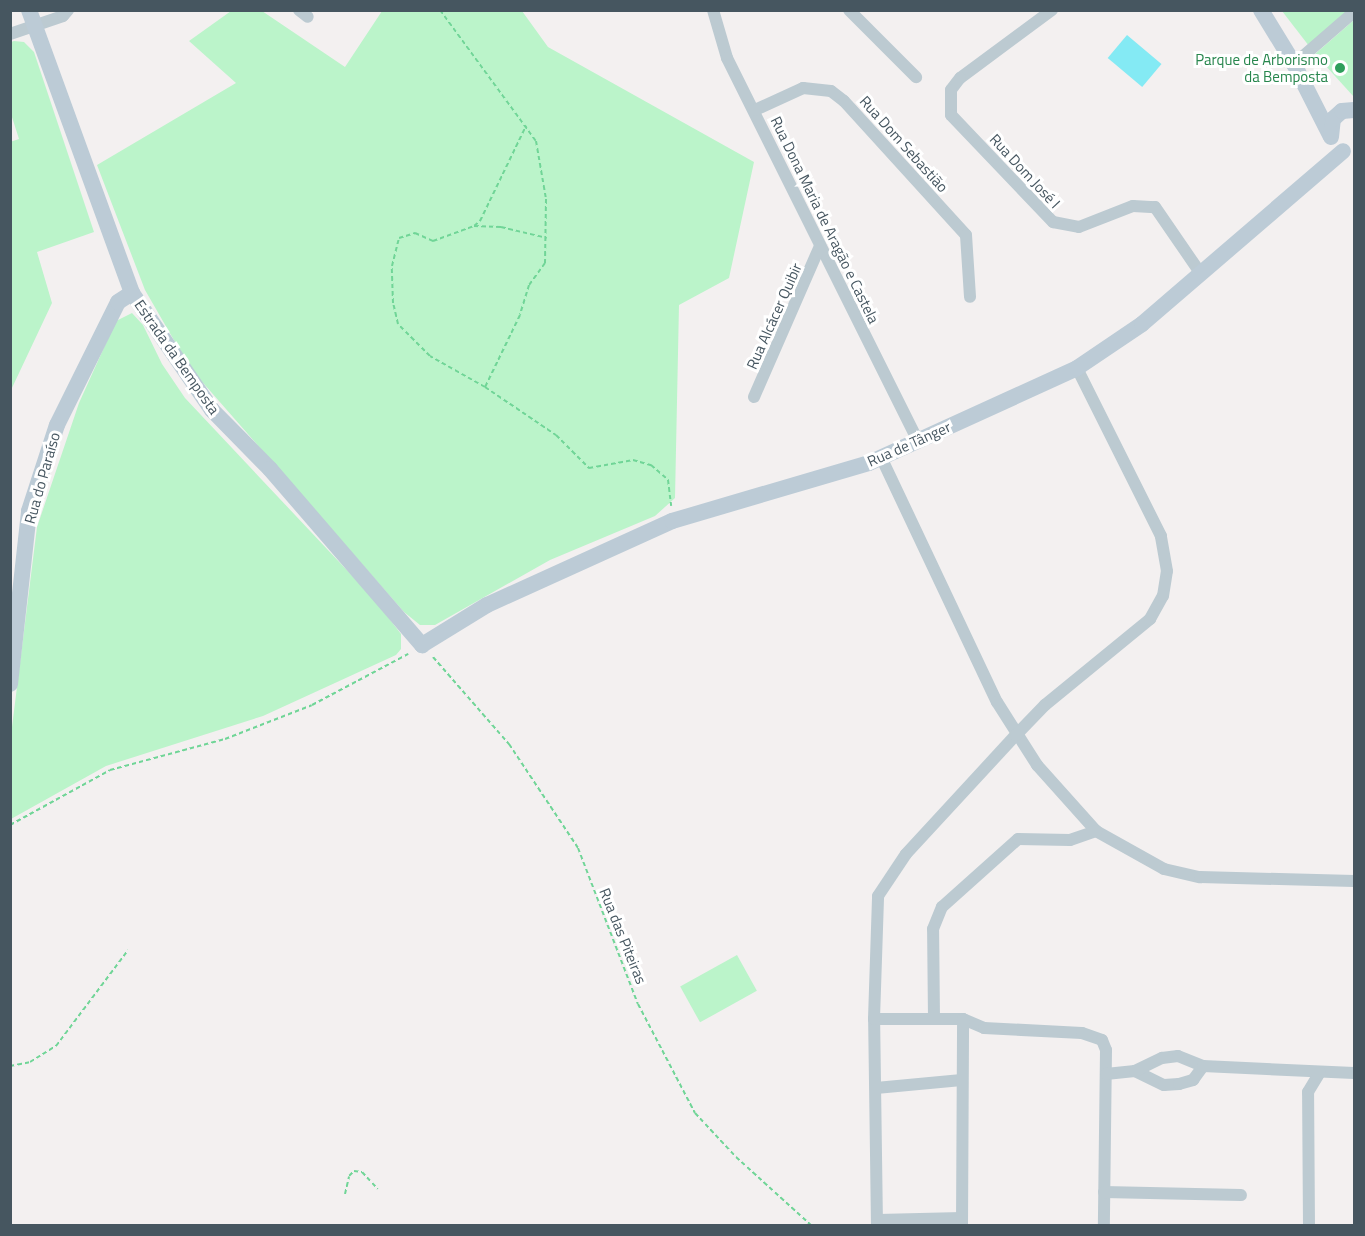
<!DOCTYPE html>
<meta charset="utf-8">
<style>
body{margin:0}
#map{position:relative;width:1365px;height:1236px;overflow:hidden;background:#f3f0f0;font-family:"Titillium Web",sans-serif}
div>[style]{position:absolute}
.green>*{inset:0;background:#bbf4ca;transform-origin:0 0}
.water>*{inset:0;background:#84eaf4;transform-origin:0 0}
.path>*{height:2px;margin-top:-1px;transform-origin:0;background:repeating-linear-gradient(90deg,#70d597 0 4.5px,transparent 0 7.5px)}
.street>*{height:12px;margin:-6px;padding:0 6px;transform-origin:6px;border-radius:6px;background:#bccad1}
.secondary>*{height:16px;margin:-8px;padding:0 8px;transform-origin:8px;border-radius:8px;background:#bccbd6}
.dots>*{width:16px;height:16px;translate:-50% -50%;box-sizing:border-box;border:3px solid #fff;border-radius:50%}
span{translate:-50% -50%;white-space:nowrap;text-align:center;line-height:1.15;-webkit-text-stroke:6px #fff;paint-order:stroke}
.leisure-label{font-size:15px;color:#27864d}
.right{translate:-100% -50%;text-align:right}
.street-label{font-size:15px;color:#465660}
.frame{position:absolute;inset:0;border:12px solid #465660;pointer-events:none}
</style>
<div id="map">
<div class="green">
<i style="clip-path:polygon(231px 11px,262px 11px,345px 67px,382px 11px,522px 11px,548px 47px,754px 162px,729px 278px,679px 305px,675px 498px,655px 516px,550px 560px,435px 625px,420px 625px,404px 612px,190px 368px,145px 290px,97px 165px,236px 83px,189px 41px)"></i>
<i style="clip-path:polygon(1282px 11px,1347px 11px,1309px 46px)"></i>
<i style="clip-path:polygon(1354px 20px,1354px 97px,1315px 54px)"></i>
<i style="clip-path:polygon(14px 41px,24px 42px,34px 52px,94px 232px,37px 252px,52px 303px,11px 390px,10px 142px,19px 139px,11px 114px,11px 42px)"></i>
<i style="clip-path:polygon(132px 313px,143px 325px,162px 364px,185px 398px,374px 599px,401px 634px,401px 649px,396px 655px,263px 716px,106px 766px,11px 819px,11px 735px,37px 527px,79px 403px,116px 321px)"></i>
<i style="left:737px;top:955px;width:41px;height:65px;rotate:61deg"></i>
</div>
<div class="water">
<i style="left:1127px;top:35px;width:45px;height:30px;rotate:40deg"></i>
</div>
<div class="path">
<i style="left:440px;top:10px;width:162px;rotate:53.8deg"></i>
<i style="left:536px;top:141px;width:59px;rotate:80.2deg"></i>
<i style="left:546px;top:199px;width:64px;rotate:90.9deg"></i>
<i style="left:545px;top:263px;width:27px;rotate:126deg"></i>
<i style="left:529px;top:285px;width:31px;rotate:107deg"></i>
<i style="left:520px;top:315px;width:80px;rotate:115.9deg"></i>
<i style="left:485px;top:387px;width:86px;rotate:34.1deg"></i>
<i style="left:556px;top:435px;width:47px;rotate:45deg"></i>
<i style="left:589px;top:468px;width:45px;rotate:-10.3deg"></i>
<i style="left:633px;top:460px;width:19px;rotate:16deg"></i>
<i style="left:651px;top:465px;width:23px;rotate:41deg"></i>
<i style="left:668px;top:480px;width:26px;rotate:83deg"></i>
<i style="left:474px;top:226px;width:8px;rotate:-40deg"></i>
<i style="left:480px;top:221px;width:106px;rotate:-64.2deg"></i>
<i style="left:485px;top:387px;width:63px;rotate:-150.6deg"></i>
<i style="left:430px;top:356px;width:45px;rotate:-135deg"></i>
<i style="left:398px;top:324px;width:22px;rotate:-103deg"></i>
<i style="left:393px;top:303px;width:37px;rotate:-92deg"></i>
<i style="left:392px;top:266px;width:29px;rotate:-76deg"></i>
<i style="left:399px;top:238px;width:17px;rotate:-17deg"></i>
<i style="left:415px;top:233px;width:20px;rotate:24deg"></i>
<i style="left:433px;top:241px;width:44px;rotate:-20.1deg"></i>
<i style="left:474px;top:226px;width:27px;rotate:2deg"></i>
<i style="left:501px;top:227px;width:47px;rotate:13.4deg"></i>
<i style="left:433px;top:657px;width:116px;rotate:48.9deg"></i>
<i style="left:509px;top:744px;width:125px;rotate:56.4deg"></i>
<i style="left:578px;top:848px;width:167px;rotate:69deg"></i>
<i style="left:638px;top:1004px;width:123px;rotate:62.4deg"></i>
<i style="left:695px;top:1113px;width:60px;rotate:47deg"></i>
<i style="left:736px;top:1157px;width:103px;rotate:42.2deg"></i>
<i style="left:10px;top:825px;width:114px;rotate:-28.8deg"></i>
<i style="left:110px;top:770px;width:119px;rotate:-15.1deg"></i>
<i style="left:225px;top:739px;width:93px;rotate:-21.3deg"></i>
<i style="left:312px;top:705px;width:109px;rotate:-28deg"></i>
<i style="left:10px;top:1066px;width:20px;rotate:-11deg"></i>
<i style="left:30px;top:1062px;width:31px;rotate:-32deg"></i>
<i style="left:56px;top:1046px;width:120px;rotate:-53.1deg"></i>
<i style="left:345px;top:1194px;width:18px;rotate:-77deg"></i>
<i style="left:349px;top:1176px;width:7px;rotate:-45deg"></i>
<i style="left:354px;top:1171px;width:8px;rotate:7deg"></i>
<i style="left:362px;top:1172px;width:23px;rotate:47deg"></i>
</div>
<div class="street">
<i style="left:299px;top:10px;width:11px;rotate:38deg"></i>
<i style="left:713px;top:10px;width:50px;rotate:73.7deg"></i>
<i style="left:727px;top:58px;width:428px;rotate:63.5deg"></i>
<i style="left:849px;top:10px;width:95px;rotate:45deg"></i>
<i style="left:1052px;top:10px;width:114px;rotate:143.5deg"></i>
<i style="left:960px;top:78px;width:15px;rotate:127deg"></i>
<i style="left:951px;top:90px;width:25px;rotate:90deg"></i>
<i style="left:951px;top:115px;width:148px;rotate:46.4deg"></i>
<i style="left:1053px;top:222px;width:26px;rotate:11deg"></i>
<i style="left:1079px;top:227px;width:58px;rotate:-21.3deg"></i>
<i style="left:1133px;top:206px;width:22px;rotate:3deg"></i>
<i style="left:1155px;top:207px;width:81px;rotate:55.5deg"></i>
<i style="left:10px;top:34px;width:56px;rotate:-18.8deg"></i>
<i style="left:63px;top:16px;width:8px;rotate:-50deg"></i>
<i style="left:1294px;top:64px;width:79px;rotate:-40.9deg"></i>
<i style="left:755px;top:110px;width:53px;rotate:-24.6deg"></i>
<i style="left:803px;top:88px;width:28px;rotate:6deg"></i>
<i style="left:831px;top:91px;width:16px;rotate:38deg"></i>
<i style="left:844px;top:101px;width:181px;rotate:47.7deg"></i>
<i style="left:966px;top:235px;width:62px;rotate:86.3deg"></i>
<i style="left:754px;top:397px;width:165px;rotate:-66.4deg"></i>
<i style="left:881px;top:457px;width:271px;rotate:64.7deg"></i>
<i style="left:997px;top:702px;width:75px;rotate:57.6deg"></i>
<i style="left:1037px;top:765px;width:89px;rotate:48.2deg"></i>
<i style="left:1096px;top:831px;width:78px;rotate:29.2deg"></i>
<i style="left:1164px;top:869px;width:37px;rotate:13deg"></i>
<i style="left:1200px;top:877px;width:154px;rotate:1.5deg"></i>
<i style="left:934px;top:1018px;width:89px;rotate:-90.6deg"></i>
<i style="left:933px;top:929px;width:24px;rotate:-68deg"></i>
<i style="left:942px;top:907px;width:102px;rotate:-41.8deg"></i>
<i style="left:1018px;top:839px;width:52px;rotate:1.1deg"></i>
<i style="left:1070px;top:840px;width:28px;rotate:-19deg"></i>
<i style="left:874px;top:1019px;width:89px"></i>
<i style="left:963px;top:1019px;width:23px;rotate:23deg"></i>
<i style="left:984px;top:1028px;width:98px;rotate:2.9deg"></i>
<i style="left:1082px;top:1033px;width:21px;rotate:19deg"></i>
<i style="left:1102px;top:1040px;width:11px;rotate:68deg"></i>
<i style="left:1106px;top:1050px;width:176px;rotate:90.7deg"></i>
<i style="left:1135px;top:1071px;width:32px;rotate:26deg"></i>
<i style="left:1164px;top:1085px;width:15px;rotate:-4deg"></i>
<i style="left:1179px;top:1084px;width:15px;rotate:-16deg"></i>
<i style="left:1193px;top:1080px;width:17px;rotate:-54deg"></i>
<i style="left:1106px;top:1074px;width:29px;rotate:-6deg"></i>
<i style="left:1135px;top:1071px;width:30px;rotate:-26deg"></i>
<i style="left:1162px;top:1058px;width:16px;rotate:-7deg"></i>
<i style="left:1178px;top:1056px;width:27px;rotate:22deg"></i>
<i style="left:1203px;top:1066px;width:151px;rotate:2.7deg"></i>
<i style="left:876px;top:1088px;width:86px;rotate:-5.3deg"></i>
<i style="left:1104px;top:1192px;width:137px;rotate:1.3deg"></i>
<i style="left:878px;top:1220px;width:84px;rotate:-1.4deg"></i>
<i style="left:877px;top:1226px;width:207px;rotate:-90.8deg"></i>
<i style="left:874px;top:1019px;width:123px;rotate:-88.1deg"></i>
<i style="left:878px;top:896px;width:50px;rotate:-56.3deg"></i>
<i style="left:906px;top:854px;width:162px;rotate:-47.3deg"></i>
<i style="left:1016px;top:735px;width:42px;rotate:-46deg"></i>
<i style="left:1045px;top:705px;width:136px;rotate:-39.3deg"></i>
<i style="left:1150px;top:619px;width:26px;rotate:-61deg"></i>
<i style="left:1163px;top:596px;width:25px;rotate:-81deg"></i>
<i style="left:1167px;top:571px;width:36px;rotate:-100deg"></i>
<i style="left:1161px;top:536px;width:188px;rotate:-116.6deg"></i>
<i style="left:962px;top:1226px;width:207px;rotate:-89.7deg"></i>
<i style="left:1309px;top:1226px;width:134px;rotate:-90.4deg"></i>
<i style="left:1308px;top:1092px;width:23px;rotate:-59deg"></i>
</div>
<div class="secondary">
<i style="left:29px;top:10px;width:301px;rotate:70deg"></i>
<i style="left:132px;top:293px;width:142px;rotate:55.6deg"></i>
<i style="left:212px;top:410px;width:83px;rotate:45.5deg"></i>
<i style="left:270px;top:469px;width:233px;rotate:49.2deg"></i>
<i style="left:422px;top:645px;width:76px;rotate:-31.6deg"></i>
<i style="left:487px;top:605px;width:203px;rotate:-24.4deg"></i>
<i style="left:672px;top:521px;width:205px;rotate:-16.4deg"></i>
<i style="left:869px;top:463px;width:229px;rotate:-24.5deg"></i>
<i style="left:1077px;top:368px;width:78px;rotate:-34.1deg"></i>
<i style="left:1142px;top:324px;width:265px;rotate:-40.7deg"></i>
<i style="left:1261px;top:10px;width:63px;rotate:58.6deg"></i>
<i style="left:1294px;top:64px;width:80px;rotate:63.1deg"></i>
<i style="left:1331px;top:137px;width:18px;rotate:-84deg"></i>
<i style="left:1333px;top:119px;width:12px;rotate:-42deg"></i>
<i style="left:1342px;top:111px;width:12px;rotate:-5deg"></i>
<i style="left:10px;top:684px;width:174px;rotate:-83.7deg"></i>
<i style="left:29px;top:511px;width:90px;rotate:-72deg"></i>
<i style="left:57px;top:425px;width:137px;rotate:-63.6deg"></i>
<i style="left:118px;top:302px;width:17px;rotate:-33deg"></i>
</div>
<div class="dots">
<i style="left:1340px;top:68px;background:#2e9e5b"></i>
</div>
<div class="leisure-label">
<span class="right" style="left:1328px;top:68px">Parque de Arborismo<br>da Bemposta</span>
</div>
<div class="street-label">
<span style="left:904px;top:144px;rotate:48deg">Rua Dom Sebastião</span>
<span style="left:1025px;top:171px;rotate:47deg">Rua Dom José I</span>
<span style="left:825px;top:220px;rotate:64deg">Rua Dona Maria de Aragão e Castela</span>
<span style="left:774px;top:316px;rotate:-66deg">Rua Alcácer Quibir</span>
<span style="left:177px;top:357px;rotate:55deg">Estrada da Bemposta</span>
<span style="left:909px;top:444px;rotate:-24deg">Rua de Tânger</span>
<span style="left:42px;top:478px;rotate:-74deg">Rua do Paraíso</span>
<span style="left:623px;top:936px;rotate:68deg">Rua das Piteiras</span>
</div>
<div class="frame"></div>
</div>
